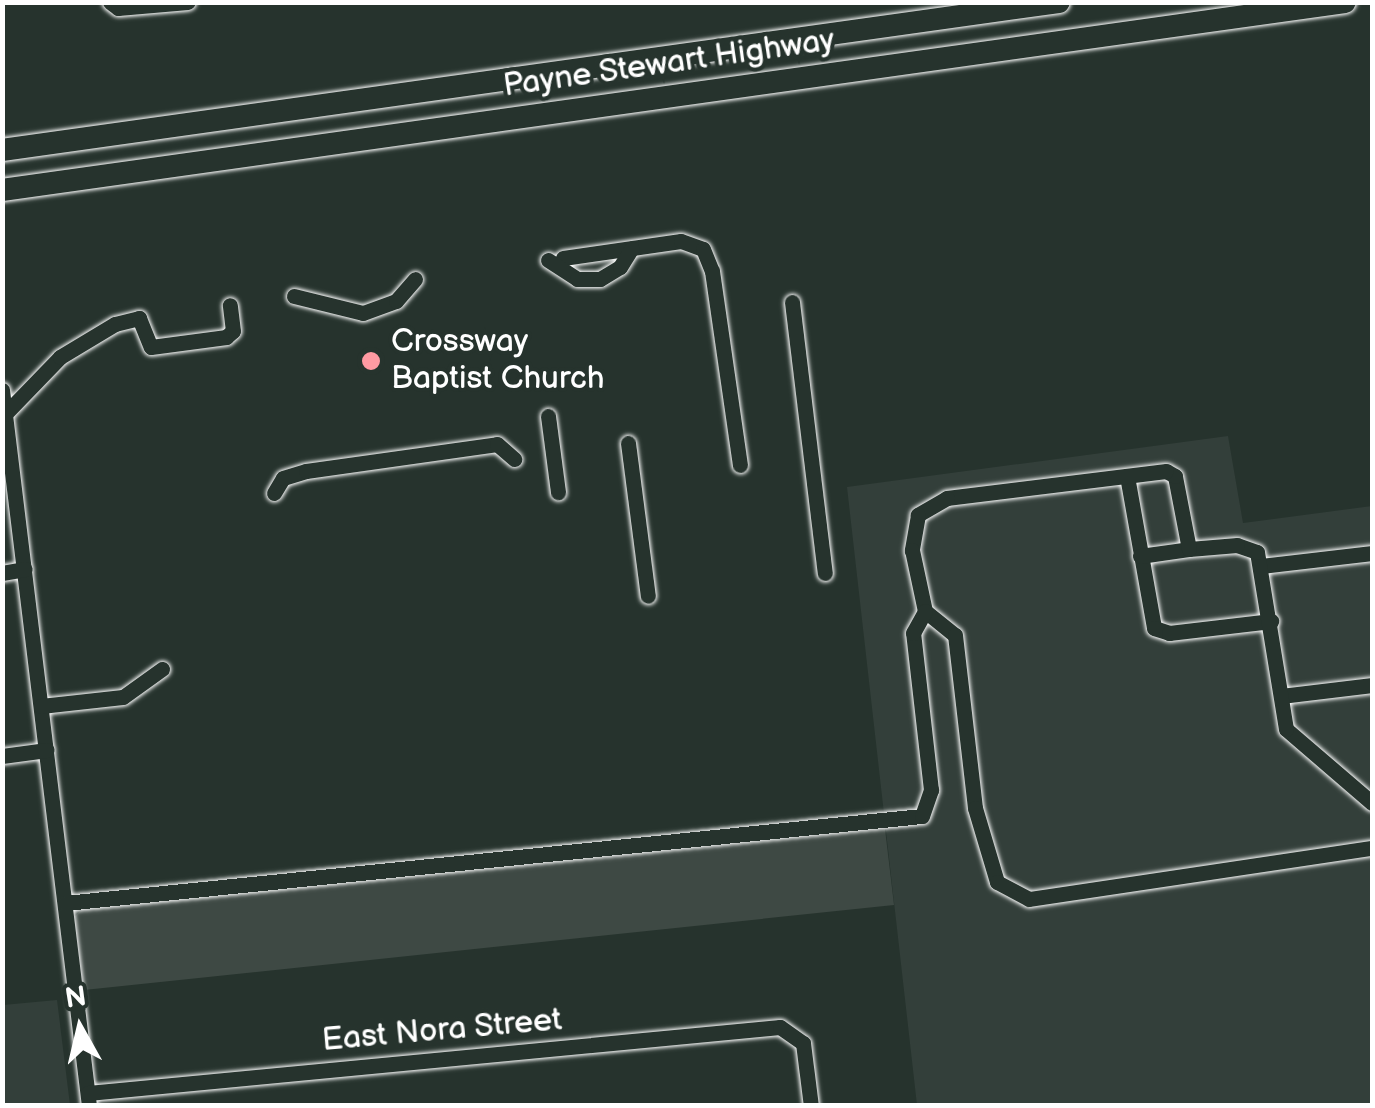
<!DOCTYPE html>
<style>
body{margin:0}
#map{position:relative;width:1375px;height:1108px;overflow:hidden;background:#26332d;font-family:"Balsamiq Sans",sans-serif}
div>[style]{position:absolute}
.built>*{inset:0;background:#333f3a}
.green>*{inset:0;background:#3e4944}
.roads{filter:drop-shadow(0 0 2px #fff) drop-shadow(0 0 2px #fff)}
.minor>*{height:15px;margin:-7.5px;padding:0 7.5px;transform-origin:7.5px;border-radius:7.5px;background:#26332d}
.highway>*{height:22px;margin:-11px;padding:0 11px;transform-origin:11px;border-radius:11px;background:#26332d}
.dots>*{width:28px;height:28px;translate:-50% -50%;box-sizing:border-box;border:5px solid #26332d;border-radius:50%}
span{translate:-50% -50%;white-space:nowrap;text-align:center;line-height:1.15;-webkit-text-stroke:8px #26332d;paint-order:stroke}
.street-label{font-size:32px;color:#fff}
.poi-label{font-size:32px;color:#fff}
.left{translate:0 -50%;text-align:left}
.frame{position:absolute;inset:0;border:5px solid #fff;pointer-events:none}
.north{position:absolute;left:30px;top:978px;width:100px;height:100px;-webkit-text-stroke:8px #26332d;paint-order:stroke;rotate:352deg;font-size:28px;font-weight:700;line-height:40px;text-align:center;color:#fff}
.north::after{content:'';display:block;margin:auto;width:35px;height:45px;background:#fff;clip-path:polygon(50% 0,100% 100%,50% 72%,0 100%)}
</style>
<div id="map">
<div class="built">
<i style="clip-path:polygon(1228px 436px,1243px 523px,1372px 506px,1372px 1105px,917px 1105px,847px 487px)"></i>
<i style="clip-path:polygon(57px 1000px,70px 1105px,3px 1105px,3px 1005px)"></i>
</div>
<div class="green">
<i style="clip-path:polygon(885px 829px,894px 905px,84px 990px,74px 917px,82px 910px)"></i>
</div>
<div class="roads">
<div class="minor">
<i style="left:110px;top:2px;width:10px;rotate:37deg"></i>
<i style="left:118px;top:8px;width:70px;rotate:-4.9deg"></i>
<i style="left:563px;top:258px;width:119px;rotate:-8.2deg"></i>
<i style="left:681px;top:241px;width:23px;rotate:20deg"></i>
<i style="left:703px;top:249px;width:24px;rotate:68deg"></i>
<i style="left:712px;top:271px;width:196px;rotate:81.8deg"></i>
<i style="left:548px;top:260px;width:35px;rotate:33deg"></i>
<i style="left:577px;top:279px;width:23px"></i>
<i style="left:600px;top:279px;width:23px;rotate:-31deg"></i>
<i style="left:620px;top:267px;width:22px;rotate:-58deg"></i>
<i style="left:294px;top:296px;width:71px;rotate:13.8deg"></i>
<i style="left:363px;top:313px;width:35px;rotate:-20deg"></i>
<i style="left:396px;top:301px;width:29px;rotate:-49deg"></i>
<i style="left:792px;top:302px;width:273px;rotate:83.1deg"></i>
<i style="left:2px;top:390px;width:721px;rotate:83.07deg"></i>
<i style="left:5px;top:414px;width:79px;rotate:-46deg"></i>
<i style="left:60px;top:357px;width:64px;rotate:-31deg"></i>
<i style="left:115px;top:324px;width:25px;rotate:-14deg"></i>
<i style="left:139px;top:318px;width:31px;rotate:68deg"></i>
<i style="left:151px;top:347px;width:76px;rotate:-7.6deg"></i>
<i style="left:226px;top:337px;width:9px;rotate:-41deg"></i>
<i style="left:233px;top:331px;width:26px;rotate:-97deg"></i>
<i style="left:548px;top:416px;width:77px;rotate:82.5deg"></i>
<i style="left:628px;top:443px;width:154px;rotate:82.6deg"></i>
<i style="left:1127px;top:476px;width:154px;rotate:79.9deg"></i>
<i style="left:1154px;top:628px;width:16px;rotate:18deg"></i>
<i style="left:1169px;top:633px;width:103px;rotate:-6.7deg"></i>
<i style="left:274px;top:493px;width:17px;rotate:-59deg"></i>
<i style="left:283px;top:478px;width:24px;rotate:-17deg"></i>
<i style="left:306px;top:471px;width:193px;rotate:-8deg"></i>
<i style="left:497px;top:444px;width:23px;rotate:41deg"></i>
<i style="left:1140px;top:556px;width:49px;rotate:-8.1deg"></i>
<i style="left:1261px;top:566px;width:112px;rotate:-6.7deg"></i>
<i style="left:2px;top:573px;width:23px;rotate:-10deg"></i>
<i style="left:1281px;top:696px;width:92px;rotate:-6.9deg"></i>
<i style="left:41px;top:706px;width:82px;rotate:-6.3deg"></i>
<i style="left:123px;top:697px;width:48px;rotate:-35.7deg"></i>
<i style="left:2px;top:756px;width:45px;rotate:-7.6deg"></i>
<i style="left:1372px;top:803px;width:113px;rotate:-139.3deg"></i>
<i style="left:1286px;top:729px;width:179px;rotate:-99.3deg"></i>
<i style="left:1257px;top:552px;width:21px;rotate:-161deg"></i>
<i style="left:1237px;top:545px;width:48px;rotate:175.2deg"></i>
<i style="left:1189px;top:549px;width:74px;rotate:-100.9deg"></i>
<i style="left:1175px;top:476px;width:10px;rotate:-151deg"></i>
<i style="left:1166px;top:471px;width:221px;rotate:173deg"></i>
<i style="left:947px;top:498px;width:34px;rotate:150deg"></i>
<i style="left:918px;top:515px;width:36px;rotate:100deg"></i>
<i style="left:912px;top:550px;width:62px;rotate:78deg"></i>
<i style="left:925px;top:611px;width:38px;rotate:39deg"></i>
<i style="left:955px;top:635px;width:174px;rotate:83.4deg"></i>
<i style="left:975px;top:808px;width:77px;rotate:73.4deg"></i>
<i style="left:997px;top:882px;width:36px;rotate:28deg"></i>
<i style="left:1029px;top:899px;width:347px;rotate:-8.5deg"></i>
<i style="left:65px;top:903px;width:861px;rotate:-5.8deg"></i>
<i style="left:922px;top:816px;width:28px;rotate:-71deg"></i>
<i style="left:931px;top:790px;width:158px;rotate:-96.5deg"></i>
<i style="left:913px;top:633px;width:25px;rotate:-61deg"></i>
<i style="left:88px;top:1093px;width:695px;rotate:-5.45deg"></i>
<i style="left:780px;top:1027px;width:28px;rotate:35deg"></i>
<i style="left:803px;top:1043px;width:64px;rotate:82.8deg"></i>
</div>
<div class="highway">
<i style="left:2px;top:150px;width:1067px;rotate:-7.97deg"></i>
<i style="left:2px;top:190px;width:1356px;rotate:-7.97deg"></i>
</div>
</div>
<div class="dots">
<i style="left:371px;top:361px;background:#ff9aa2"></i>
</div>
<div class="street-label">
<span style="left:669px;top:64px;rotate:-8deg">Payne Stewart Highway</span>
<span style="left:442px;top:1031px;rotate:-5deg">East Nora Street</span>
</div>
<div class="poi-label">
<span class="left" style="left:391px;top:361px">Crossway<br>Baptist Church</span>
</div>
<div class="frame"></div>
<div class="north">N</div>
</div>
